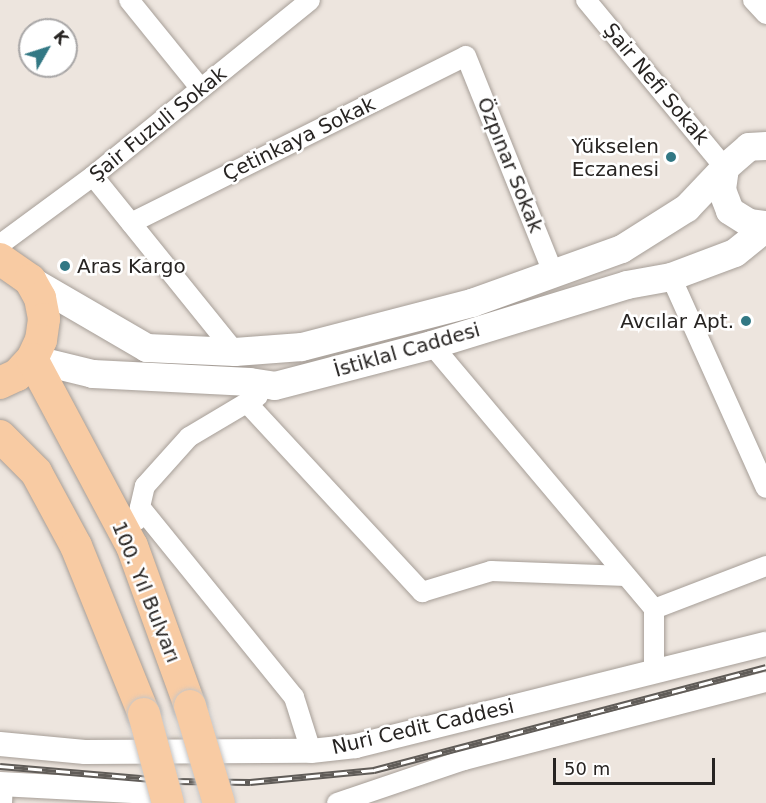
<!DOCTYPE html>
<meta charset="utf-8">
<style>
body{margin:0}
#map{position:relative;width:766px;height:803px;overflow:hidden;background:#ede5de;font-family:"DejaVu Sans",sans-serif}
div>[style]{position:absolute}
.roads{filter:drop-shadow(0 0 2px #a69e97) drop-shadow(0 0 2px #a69e97)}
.minor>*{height:20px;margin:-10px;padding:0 10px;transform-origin:10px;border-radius:10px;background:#fff}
.tertiary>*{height:24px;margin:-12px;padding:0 12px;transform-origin:12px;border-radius:12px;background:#fff}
.secondary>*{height:28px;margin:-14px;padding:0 14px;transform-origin:14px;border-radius:14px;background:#fff}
.primary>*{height:32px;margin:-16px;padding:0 16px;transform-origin:16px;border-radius:16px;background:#f8cba3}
.rail>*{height:7px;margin-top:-3.5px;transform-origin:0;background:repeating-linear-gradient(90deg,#fff 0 14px,#605c58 0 28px);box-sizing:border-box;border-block:2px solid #605c58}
.bridges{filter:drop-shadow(0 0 2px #c7c6c6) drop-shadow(0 0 2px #c7c6c6)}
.primary-bridge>*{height:32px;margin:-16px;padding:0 16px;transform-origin:16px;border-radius:16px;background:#f8cba3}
.dots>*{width:16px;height:16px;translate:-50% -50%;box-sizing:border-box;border:3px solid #fff;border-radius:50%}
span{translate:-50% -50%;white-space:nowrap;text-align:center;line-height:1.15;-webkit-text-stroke:5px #fff;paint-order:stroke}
.street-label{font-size:20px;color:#272422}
.poi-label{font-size:20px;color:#272422}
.right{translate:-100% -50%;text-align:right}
.left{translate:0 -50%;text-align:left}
.north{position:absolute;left:18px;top:18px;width:60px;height:60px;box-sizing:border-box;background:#fff;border:2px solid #a9a7a7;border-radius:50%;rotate:51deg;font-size:16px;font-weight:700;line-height:24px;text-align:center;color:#272422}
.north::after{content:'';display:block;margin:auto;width:21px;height:27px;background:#327884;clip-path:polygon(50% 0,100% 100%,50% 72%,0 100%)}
.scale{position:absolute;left:553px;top:758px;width:162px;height:27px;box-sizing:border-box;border:3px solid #272422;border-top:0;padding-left:8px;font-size:18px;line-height:21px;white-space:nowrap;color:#272422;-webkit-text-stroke:4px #fff;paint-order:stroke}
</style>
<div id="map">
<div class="roads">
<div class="minor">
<i style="left:129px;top:0;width:114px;rotate:51deg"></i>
<i style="left:586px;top:0;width:218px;rotate:50.4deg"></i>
<i style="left:753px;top:0;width:19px;rotate:47deg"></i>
<i style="left:93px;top:176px;width:226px;rotate:51.1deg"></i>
<i style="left:131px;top:223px;width:374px;rotate:-26.5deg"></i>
<i style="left:466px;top:56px;width:236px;rotate:68.1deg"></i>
<i style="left:2px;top:243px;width:113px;rotate:-36.4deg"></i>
<i style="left:93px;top:176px;width:279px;rotate:-39deg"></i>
<i style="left:671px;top:277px;width:231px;rotate:65.8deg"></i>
<i style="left:432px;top:345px;width:345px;rotate:49.9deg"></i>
<i style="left:654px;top:609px;width:64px;rotate:90deg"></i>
<i style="left:247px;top:403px;width:258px;rotate:47.2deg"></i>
<i style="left:422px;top:592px;width:72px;rotate:-16.9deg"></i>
<i style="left:491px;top:571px;width:135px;rotate:2.1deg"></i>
<i style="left:140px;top:507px;width:245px;rotate:51deg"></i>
<i style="left:294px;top:697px;width:57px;rotate:72.5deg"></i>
<i style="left:137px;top:520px;width:35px;rotate:-77deg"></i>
<i style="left:145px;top:486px;width:66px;rotate:-48.1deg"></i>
<i style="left:189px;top:437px;width:80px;rotate:-30.7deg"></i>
<i style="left:654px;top:609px;width:120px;rotate:-21deg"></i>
<i style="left:2px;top:803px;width:18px;rotate:-87deg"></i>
<i style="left:337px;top:803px;width:134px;rotate:-18.7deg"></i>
<i style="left:464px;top:760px;width:312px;rotate:-14.5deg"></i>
</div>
<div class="tertiary">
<i style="left:0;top:744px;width:85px;rotate:5.4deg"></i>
<i style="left:85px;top:752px;width:226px;rotate:-0.3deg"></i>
<i style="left:311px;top:751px;width:45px;rotate:-6.3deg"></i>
<i style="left:356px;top:746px;width:422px;rotate:-14deg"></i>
<i style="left:0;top:784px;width:152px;rotate:3deg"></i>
</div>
<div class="secondary">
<i style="left:766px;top:146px;width:17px;rotate:177deg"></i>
<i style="left:749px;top:147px;width:32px;rotate:139deg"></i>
<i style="left:725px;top:168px;width:22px;rotate:98deg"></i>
<i style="left:722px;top:190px;width:22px;rotate:69deg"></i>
<i style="left:730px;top:211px;width:22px;rotate:32deg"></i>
<i style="left:749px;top:223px;width:17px;rotate:7deg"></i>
<i style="left:30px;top:280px;width:135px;rotate:30.2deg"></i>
<i style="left:147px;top:348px;width:88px;rotate:2.6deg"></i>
<i style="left:235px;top:352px;width:67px;rotate:-4.3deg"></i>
<i style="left:302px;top:347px;width:176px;rotate:-14.5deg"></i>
<i style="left:472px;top:303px;width:159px;rotate:-19.8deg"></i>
<i style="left:622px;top:249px;width:77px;rotate:-32.2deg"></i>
<i style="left:687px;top:208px;width:55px;rotate:-46.5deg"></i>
<i style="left:32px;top:359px;width:63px;rotate:13.8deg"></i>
<i style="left:93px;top:374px;width:157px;rotate:2.9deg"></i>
<i style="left:250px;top:382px;width:25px;rotate:9deg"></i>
<i style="left:275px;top:386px;width:162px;rotate:-14.6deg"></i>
<i style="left:432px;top:345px;width:204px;rotate:-17.1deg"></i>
<i style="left:627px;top:285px;width:45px;rotate:-10.3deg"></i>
<i style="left:671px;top:277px;width:68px;rotate:-20.6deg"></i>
<i style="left:735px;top:253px;width:40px;rotate:-39deg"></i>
</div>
<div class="primary">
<i style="left:0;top:259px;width:37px;rotate:35deg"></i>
<i style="left:30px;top:280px;width:21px;rotate:61deg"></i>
<i style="left:40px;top:298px;width:21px;rotate:79deg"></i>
<i style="left:44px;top:319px;width:21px;rotate:98deg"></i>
<i style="left:41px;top:340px;width:21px;rotate:115deg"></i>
<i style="left:32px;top:359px;width:22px;rotate:133deg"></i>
<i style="left:17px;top:375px;width:19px;rotate:155deg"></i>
<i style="left:32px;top:359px;width:212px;rotate:61.9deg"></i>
<i style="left:132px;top:546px;width:170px;rotate:70.1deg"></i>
<i style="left:0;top:436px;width:51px;rotate:45deg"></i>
<i style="left:36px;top:472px;width:84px;rotate:61.6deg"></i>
<i style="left:76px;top:546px;width:181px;rotate:68deg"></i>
</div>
</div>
<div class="rail">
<i style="left:0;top:766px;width:176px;rotate:4.9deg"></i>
<i style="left:175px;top:781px;width:75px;rotate:0.8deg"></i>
<i style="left:250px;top:782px;width:125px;rotate:-5.5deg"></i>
<i style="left:374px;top:770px;width:405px;rotate:-14.7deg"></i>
</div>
<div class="bridges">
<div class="primary-bridge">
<i style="left:190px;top:706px;width:101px;rotate:73.4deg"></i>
<i style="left:144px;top:714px;width:92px;rotate:74.9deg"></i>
</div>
</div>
<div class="dots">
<i style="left:671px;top:157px;background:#327884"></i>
<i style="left:65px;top:266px;background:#327884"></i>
<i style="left:746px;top:321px;background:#327884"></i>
</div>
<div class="street-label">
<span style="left:656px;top:84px;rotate:50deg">Şair Nefi Sokak</span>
<span style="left:158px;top:124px;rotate:-39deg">Şair Fuzuli Sokak</span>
<span style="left:299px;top:139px;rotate:-26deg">Çetinkaya Sokak</span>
<span style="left:510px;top:165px;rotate:68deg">Özpınar Sokak</span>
<span style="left:407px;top:350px;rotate:-16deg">İstiklal Caddesi</span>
<span style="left:146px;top:592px;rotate:68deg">100. Yıl Bulvarı</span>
<span style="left:423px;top:727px;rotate:-13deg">Nuri Cedit Caddesi</span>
</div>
<div class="poi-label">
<span class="right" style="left:659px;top:158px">Yükselen<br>Eczanesi</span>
<span class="left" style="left:77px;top:266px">Aras Kargo</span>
<span class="right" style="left:734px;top:321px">Avcılar Apt.</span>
</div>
<div class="north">K</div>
<div class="scale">50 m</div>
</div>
